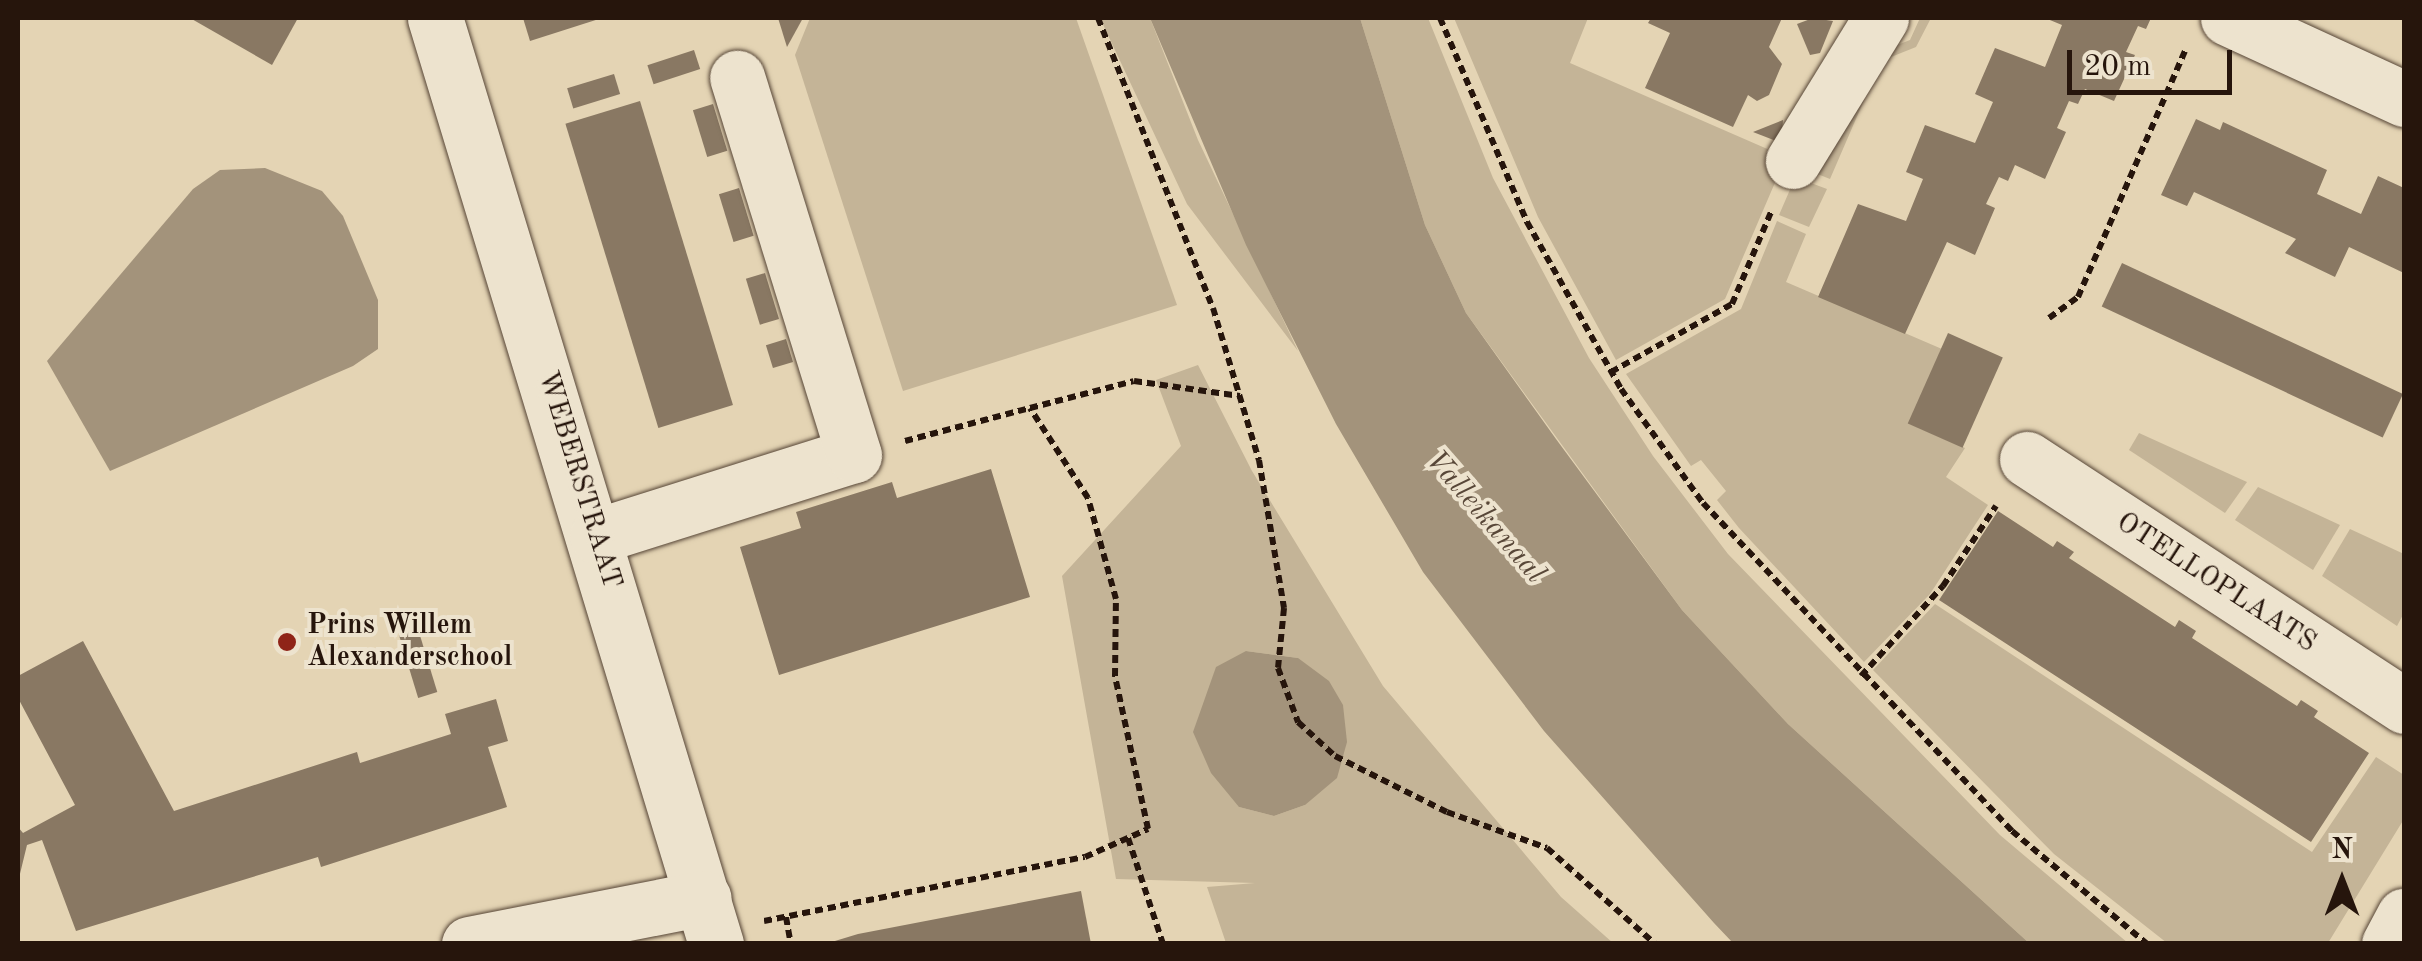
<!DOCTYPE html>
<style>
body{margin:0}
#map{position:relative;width:2422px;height:961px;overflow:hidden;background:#e4d4b4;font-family:"Old Standard TT",serif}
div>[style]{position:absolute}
.green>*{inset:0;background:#c4b497}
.water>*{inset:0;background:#a3937b}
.building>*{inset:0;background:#897863;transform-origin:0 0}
.path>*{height:6px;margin-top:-3px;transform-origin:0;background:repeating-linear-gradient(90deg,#26150c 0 8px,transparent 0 13px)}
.roads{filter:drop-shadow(0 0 2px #564536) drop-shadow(0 0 2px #564536)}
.minor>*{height:55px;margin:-27.5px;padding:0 27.5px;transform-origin:27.5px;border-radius:27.5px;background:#ede3ce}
.dots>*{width:28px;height:28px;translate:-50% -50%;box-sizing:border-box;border:5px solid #ede3ce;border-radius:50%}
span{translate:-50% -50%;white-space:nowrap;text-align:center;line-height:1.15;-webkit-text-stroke:8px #ede3ce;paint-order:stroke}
.street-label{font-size:28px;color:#26150c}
.poi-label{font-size:28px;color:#26150c;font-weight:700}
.left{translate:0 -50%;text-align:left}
.water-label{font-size:30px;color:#584738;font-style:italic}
.frame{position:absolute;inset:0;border:20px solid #26150c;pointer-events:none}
.north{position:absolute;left:2292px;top:831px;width:100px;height:100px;-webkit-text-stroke:8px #ede3ce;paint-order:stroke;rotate:0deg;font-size:28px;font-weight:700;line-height:40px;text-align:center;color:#26150c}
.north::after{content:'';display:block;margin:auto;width:35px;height:45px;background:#26150c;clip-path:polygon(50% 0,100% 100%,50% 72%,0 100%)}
.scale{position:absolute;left:2067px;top:50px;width:165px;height:45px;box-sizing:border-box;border:5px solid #26150c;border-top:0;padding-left:12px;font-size:30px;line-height:35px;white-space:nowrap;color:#26150c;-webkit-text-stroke:8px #ede3ce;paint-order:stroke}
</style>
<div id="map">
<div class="green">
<i style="clip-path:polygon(810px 18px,1076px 18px,1177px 305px,903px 391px,795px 55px)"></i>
<i style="clip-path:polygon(1100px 18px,1150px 18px,1198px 140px,1298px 351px,1187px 204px)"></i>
<i style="clip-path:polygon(1360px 18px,1428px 18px,1493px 178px,1589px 358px,1653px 456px,1728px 554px,2000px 835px,2128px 943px,2029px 943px,1788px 724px,1682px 610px,1466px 313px,1425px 225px)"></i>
<i style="clip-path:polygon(1454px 18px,1588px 18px,1570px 63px,1786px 157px,1725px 299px,1616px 360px,1538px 217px)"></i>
<i style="clip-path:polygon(1920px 18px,1931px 18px,1916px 47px,1881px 61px,1830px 179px,1815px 173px,1811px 183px,1827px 189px,1809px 227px,1779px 215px,1808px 148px,1874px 54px,1910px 40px)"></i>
<i style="clip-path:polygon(1777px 221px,1806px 234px,1786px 282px,1942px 349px,1910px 424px,1965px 448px,1946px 477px,1988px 505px,1930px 594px,1864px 662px,1739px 528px,1717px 500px,1726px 491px,1701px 460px,1691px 466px,1626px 374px,1741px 309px)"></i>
<i style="clip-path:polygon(evenodd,1198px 365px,1252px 471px,1383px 686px,1561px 897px,1613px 943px,1226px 943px,1207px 887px,1255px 883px,1116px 879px,1062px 576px,1181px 446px,1156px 380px,1198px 365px,1246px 651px,1298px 658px,1305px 805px,1274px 816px,1239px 807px,1246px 651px)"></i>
<i style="clip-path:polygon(2139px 433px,2247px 482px,2225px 513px,2129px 450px)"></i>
<i style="clip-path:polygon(2258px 487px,2340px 525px,2313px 570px,2235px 520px)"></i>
<i style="clip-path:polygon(2350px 529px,2404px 554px,2404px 613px,2397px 626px,2322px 576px)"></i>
<i style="clip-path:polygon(1935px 604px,2312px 852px,2376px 757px,2404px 775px,2404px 819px,2328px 943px,2167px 943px,2054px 854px,1873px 670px)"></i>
</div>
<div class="water">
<i style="clip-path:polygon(1150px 18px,1360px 18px,1425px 225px,1466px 313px,1556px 439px,1682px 610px,1788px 724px,2029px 943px,1733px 943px,1714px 923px,1544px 731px,1423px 572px,1336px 424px,1246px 245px)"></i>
<i style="clip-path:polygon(265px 168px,322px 191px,343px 216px,378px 300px,378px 349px,353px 366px,110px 471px,47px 361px,193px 189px,220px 170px)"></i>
<i style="clip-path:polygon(1246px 651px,1298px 658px,1329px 681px,1343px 705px,1347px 742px,1337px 778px,1305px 805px,1274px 816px,1239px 807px,1211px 773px,1193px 732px,1216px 667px)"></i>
</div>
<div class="building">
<i style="clip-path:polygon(190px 18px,298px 18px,272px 65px)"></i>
<i style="clip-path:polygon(523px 18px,602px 18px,530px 41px)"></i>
<i style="clip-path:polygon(778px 18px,803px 18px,787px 47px)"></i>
<i style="clip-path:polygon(1651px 18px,1782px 18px,1769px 47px,1782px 64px,1769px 95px,1757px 101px,1748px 95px,1733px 127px,1645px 88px,1670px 33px,1648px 23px)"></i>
<i style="clip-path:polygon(1813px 18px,1833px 21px,1820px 53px,1810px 55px,1797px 24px)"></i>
<i style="clip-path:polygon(2045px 18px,2151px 18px,2146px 29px,2138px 26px,2126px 52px,2135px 55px,2114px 101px,2085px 89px,2078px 104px,2069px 101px,2057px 128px,2066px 132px,2045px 179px,2015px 165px,2008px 181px,1999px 177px,1986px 204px,1995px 208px,1975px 255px,1947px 242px,1905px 334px,1818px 297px,1858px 204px,1906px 221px,1923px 179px,1906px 172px,1925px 125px,1975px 143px,1993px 102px,1975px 94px,1995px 48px,2045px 67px,2062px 25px)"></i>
<i style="left:694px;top:50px;width:20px;height:49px;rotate:72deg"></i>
<i style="left:614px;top:74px;width:21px;height:49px;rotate:73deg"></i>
<i style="left:640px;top:101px;width:318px;height:78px;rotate:73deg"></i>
<i style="left:713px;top:104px;width:49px;height:21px;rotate:73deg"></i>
<i style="clip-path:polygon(2196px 119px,2220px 130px,2223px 122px,2327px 170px,2317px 194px,2361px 214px,2378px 176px,2404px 188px,2404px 273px,2349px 247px,2335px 277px,2285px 253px,2296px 239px,2238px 212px,2194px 192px,2187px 206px,2161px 195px)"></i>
<i style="clip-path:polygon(1783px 120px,1781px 143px,1753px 132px)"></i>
<i style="left:739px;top:188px;width:50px;height:21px;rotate:73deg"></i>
<i style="left:2122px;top:263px;width:310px;height:48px;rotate:25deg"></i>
<i style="left:765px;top:273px;width:48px;height:20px;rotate:73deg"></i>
<i style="left:1948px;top:333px;width:60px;height:99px;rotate:24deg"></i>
<i style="left:786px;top:339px;width:24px;height:21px;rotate:73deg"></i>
<i style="clip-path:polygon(991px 469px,1030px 597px,779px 675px,740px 547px,801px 528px,796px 512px,892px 482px,897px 498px)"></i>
<i style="clip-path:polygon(1998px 511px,2053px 547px,2057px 541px,2074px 552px,2069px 558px,2175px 627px,2179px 620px,2196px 631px,2192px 638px,2297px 706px,2301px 700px,2318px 711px,2314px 717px,2369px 753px,2311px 842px,1939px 600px)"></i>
<i style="left:418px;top:629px;width:66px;height:20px;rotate:73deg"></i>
<i style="clip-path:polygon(83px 641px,174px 811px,357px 752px,360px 763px,451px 734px,445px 714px,496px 699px,508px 741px,488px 747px,507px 807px,321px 867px,318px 857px,76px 931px,42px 840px,27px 845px,18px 882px,18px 827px,23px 833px,75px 805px,18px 698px,18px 676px)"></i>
<i style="clip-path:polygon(1081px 891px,1091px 944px,825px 944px,858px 934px)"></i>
</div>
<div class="path">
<i style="left:1098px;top:18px;width:312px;rotate:68.4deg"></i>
<i style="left:1213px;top:308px;width:159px;rotate:73.2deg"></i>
<i style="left:1259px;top:460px;width:150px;rotate:80.4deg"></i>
<i style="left:1284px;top:608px;width:60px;rotate:95.7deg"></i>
<i style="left:1278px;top:668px;width:58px;rotate:69.7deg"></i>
<i style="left:1298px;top:722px;width:50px;rotate:42.6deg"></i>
<i style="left:1335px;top:756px;width:125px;rotate:26.6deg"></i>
<i style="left:1447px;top:812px;width:106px;rotate:19.8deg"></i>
<i style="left:1547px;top:848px;width:144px;rotate:41.6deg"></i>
<i style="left:1440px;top:18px;width:222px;rotate:66.9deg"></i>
<i style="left:1527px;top:222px;width:192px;rotate:60.6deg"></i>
<i style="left:1621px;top:389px;width:140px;rotate:54.3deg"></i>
<i style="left:1703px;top:503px;width:451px;rotate:46.7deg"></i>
<i style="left:2012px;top:831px;width:176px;rotate:39.9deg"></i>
<i style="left:2049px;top:318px;width:36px;rotate:-36deg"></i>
<i style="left:2078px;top:297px;width:268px;rotate:-66.5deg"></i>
<i style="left:1611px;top:372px;width:139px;rotate:-29.3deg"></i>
<i style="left:1732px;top:304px;width:100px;rotate:-67deg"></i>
<i style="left:905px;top:441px;width:129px;rotate:-14.8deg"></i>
<i style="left:1861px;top:676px;width:122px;rotate:-47.7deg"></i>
<i style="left:1943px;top:586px;width:96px;rotate:-56.5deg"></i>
<i style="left:1128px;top:838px;width:112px;rotate:71.7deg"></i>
<i style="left:786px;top:917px;width:27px;rotate:80deg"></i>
<i style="left:764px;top:921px;width:327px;rotate:-11.3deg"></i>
<i style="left:1085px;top:857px;width:69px;rotate:-24deg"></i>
<i style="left:1148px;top:829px;width:157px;rotate:-102.2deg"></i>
<i style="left:1115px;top:676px;width:77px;rotate:-89.3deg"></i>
<i style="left:1116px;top:599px;width:105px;rotate:-105.5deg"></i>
<i style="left:1088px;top:498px;width:107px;rotate:-122.8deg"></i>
<i style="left:1030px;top:408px;width:107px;rotate:-14.6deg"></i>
<i style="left:1134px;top:381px;width:107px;rotate:8.1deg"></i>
</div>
<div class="roads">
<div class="minor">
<i style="left:435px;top:18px;width:968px;rotate:73.12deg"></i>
<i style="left:2228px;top:18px;width:194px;rotate:24.7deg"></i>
<i style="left:1793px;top:161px;width:168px;rotate:-58.4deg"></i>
<i style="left:2027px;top:459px;width:451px;rotate:33.2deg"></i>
<i style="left:597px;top:536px;width:269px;rotate:-17.5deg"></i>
<i style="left:854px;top:455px;width:395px;rotate:-107.2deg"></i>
<i style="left:469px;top:944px;width:239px;rotate:-11.1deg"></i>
<i style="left:2389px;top:944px;width:32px;rotate:-62deg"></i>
</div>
</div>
<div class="dots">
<i style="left:287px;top:642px;background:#8f2418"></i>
</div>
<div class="street-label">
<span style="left:579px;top:480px;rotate:73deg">WEBERSTRAAT</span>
<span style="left:2216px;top:583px;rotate:33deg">OTELLOPLAATS</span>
</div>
<div class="poi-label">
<span class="left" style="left:307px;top:642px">Prins Willem<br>Alexanderschool</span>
</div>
<div class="water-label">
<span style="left:1485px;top:517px;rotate:49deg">Valleikanaal</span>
</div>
<div class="frame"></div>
<div class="north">N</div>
<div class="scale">20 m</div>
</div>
